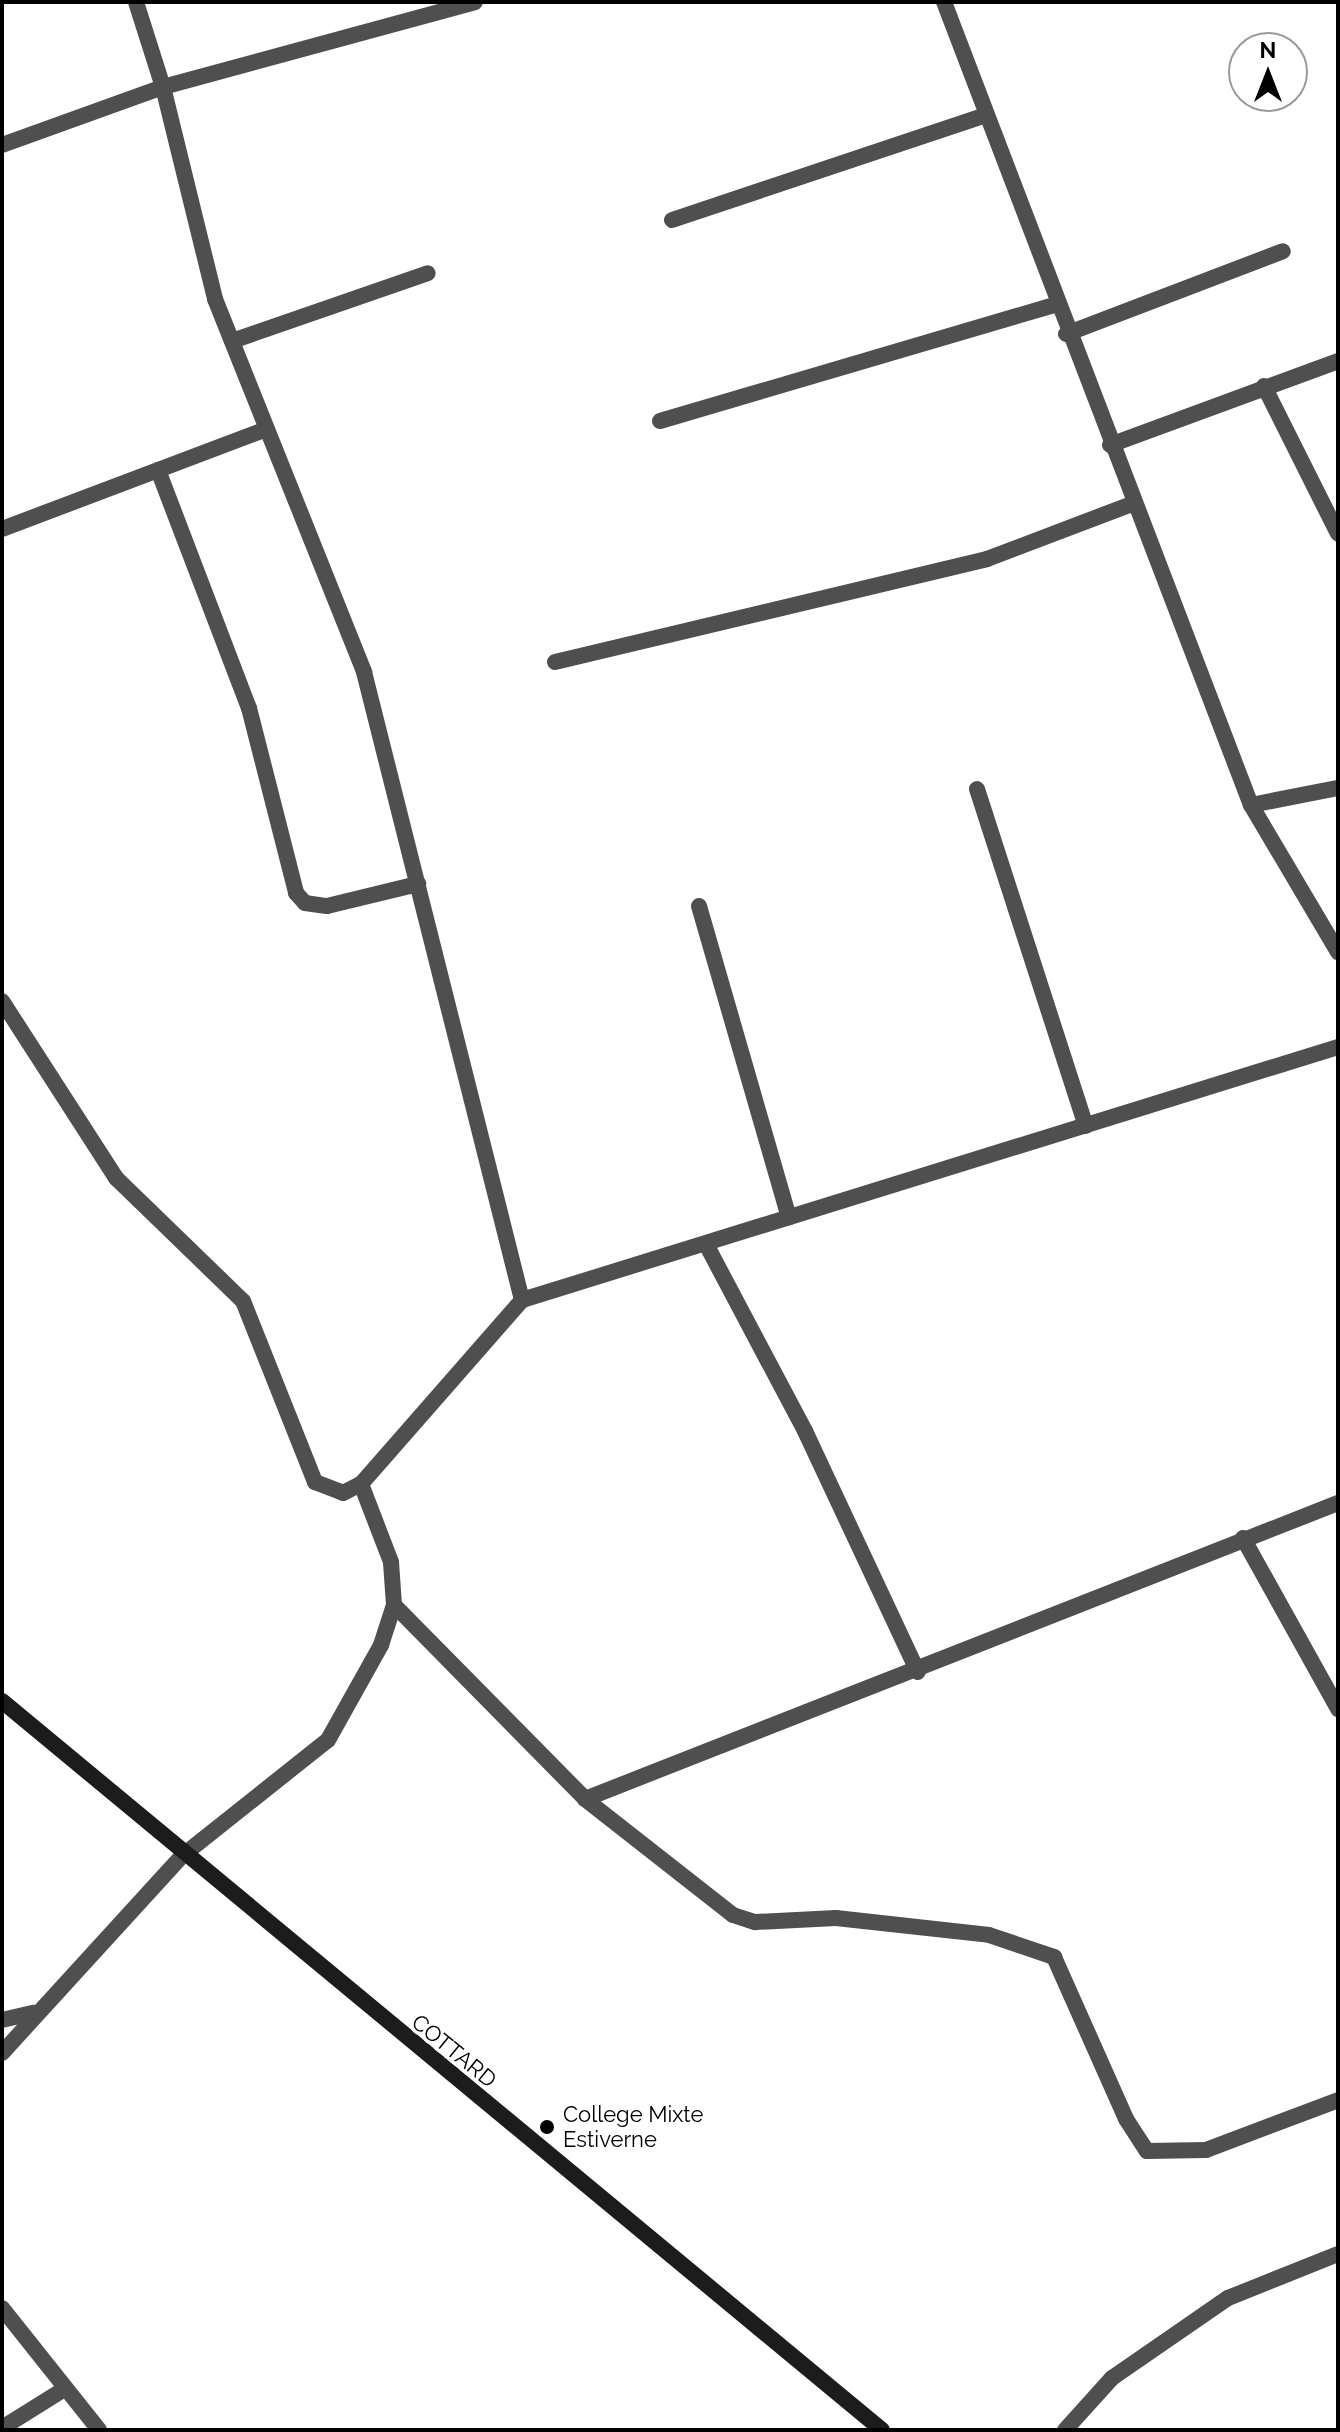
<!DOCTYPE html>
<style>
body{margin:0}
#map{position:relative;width:1340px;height:2432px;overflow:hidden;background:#fff;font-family:Raleway,sans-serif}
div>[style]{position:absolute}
.street>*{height:16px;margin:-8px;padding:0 8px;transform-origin:8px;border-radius:8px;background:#4f4f4f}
.secondary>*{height:16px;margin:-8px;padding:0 8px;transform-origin:8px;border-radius:8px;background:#1c1c1c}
.dots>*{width:22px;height:22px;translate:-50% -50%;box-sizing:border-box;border:4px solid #fff;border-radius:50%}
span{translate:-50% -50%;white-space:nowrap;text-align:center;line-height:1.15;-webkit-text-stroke:7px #fff;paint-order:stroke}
.street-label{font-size:22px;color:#000}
.poi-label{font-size:22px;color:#000}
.left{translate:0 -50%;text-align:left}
.frame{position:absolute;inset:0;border:4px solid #000;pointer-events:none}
.north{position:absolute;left:1228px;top:32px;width:80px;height:80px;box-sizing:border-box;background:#fff;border:2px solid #999;border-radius:50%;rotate:0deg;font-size:22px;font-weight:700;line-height:32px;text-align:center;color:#000}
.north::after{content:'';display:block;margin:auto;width:28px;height:36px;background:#000;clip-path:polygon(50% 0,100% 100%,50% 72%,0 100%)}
</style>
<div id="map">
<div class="street">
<i style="left:136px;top:2px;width:89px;rotate:72.4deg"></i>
<i style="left:163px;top:87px;width:218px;rotate:76.2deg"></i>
<i style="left:215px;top:299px;width:402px;rotate:68.2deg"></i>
<i style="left:364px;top:672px;width:648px;rotate:75.88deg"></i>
<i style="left:522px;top:1300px;width:854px;rotate:-17.23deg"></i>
<i style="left:944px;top:2px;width:860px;rotate:69.08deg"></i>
<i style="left:1251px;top:805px;width:171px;rotate:59.4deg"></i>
<i style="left:2px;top:145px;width:171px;rotate:-19.8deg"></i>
<i style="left:163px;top:87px;width:323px;rotate:-15.2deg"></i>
<i style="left:672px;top:220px;width:330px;rotate:-18.5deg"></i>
<i style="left:1066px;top:334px;width:232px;rotate:-20.9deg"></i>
<i style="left:232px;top:341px;width:207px;rotate:-19.1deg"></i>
<i style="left:1264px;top:386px;width:165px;rotate:63.4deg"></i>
<i style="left:660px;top:421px;width:411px;rotate:-16.4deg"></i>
<i style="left:1110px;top:445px;width:243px;rotate:-20.2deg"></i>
<i style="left:158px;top:470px;width:255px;rotate:69.1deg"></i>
<i style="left:249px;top:708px;width:191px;rotate:75.7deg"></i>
<i style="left:296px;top:893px;width:13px;rotate:48deg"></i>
<i style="left:305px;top:903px;width:22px;rotate:8deg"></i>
<i style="left:327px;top:906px;width:94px;rotate:-13.6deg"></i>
<i style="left:2px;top:529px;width:283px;rotate:-20.7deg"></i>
<i style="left:555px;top:662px;width:444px;rotate:-13.4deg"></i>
<i style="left:987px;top:559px;width:155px;rotate:-20.8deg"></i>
<i style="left:977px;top:789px;width:354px;rotate:72.1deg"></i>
<i style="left:1251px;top:805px;width:89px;rotate:-11.1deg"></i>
<i style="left:699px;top:906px;width:324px;rotate:73.9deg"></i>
<i style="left:2px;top:1001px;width:211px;rotate:57.2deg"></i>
<i style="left:116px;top:1178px;width:177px;rotate:44.1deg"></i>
<i style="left:243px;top:1301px;width:195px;rotate:68.3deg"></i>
<i style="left:315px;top:1482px;width:30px;rotate:21deg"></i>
<i style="left:343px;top:1493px;width:20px;rotate:-27deg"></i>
<i style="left:361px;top:1484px;width:244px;rotate:-48.8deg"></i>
<i style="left:706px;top:1244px;width:212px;rotate:62.1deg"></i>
<i style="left:805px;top:1431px;width:266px;rotate:64.9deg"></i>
<i style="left:1243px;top:1538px;width:196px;rotate:60.9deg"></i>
<i style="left:394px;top:1605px;width:272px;rotate:45.4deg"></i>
<i style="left:585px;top:1799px;width:188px;rotate:38.1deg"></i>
<i style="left:733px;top:1915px;width:23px;rotate:18deg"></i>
<i style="left:755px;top:1922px;width:81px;rotate:-2.8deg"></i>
<i style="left:836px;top:1918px;width:154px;rotate:6.3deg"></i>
<i style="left:989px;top:1935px;width:69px;rotate:18.7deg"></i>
<i style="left:1054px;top:1957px;width:177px;rotate:66deg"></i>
<i style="left:1126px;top:2119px;width:38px;rotate:57deg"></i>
<i style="left:1147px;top:2151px;width:59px;rotate:-1deg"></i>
<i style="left:1206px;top:2150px;width:141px;rotate:-20.7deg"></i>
<i style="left:585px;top:1799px;width:809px;rotate:-21.46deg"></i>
<i style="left:2px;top:2020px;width:32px;rotate:-13deg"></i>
<i style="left:2px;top:2053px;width:267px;rotate:-47.6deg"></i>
<i style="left:182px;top:1856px;width:186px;rotate:-38.5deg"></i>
<i style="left:328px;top:1740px;width:109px;rotate:-60.8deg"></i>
<i style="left:381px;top:1645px;width:42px;rotate:-72deg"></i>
<i style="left:394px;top:1605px;width:43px;rotate:-94deg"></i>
<i style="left:391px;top:1562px;width:84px;rotate:-111deg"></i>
<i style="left:2px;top:2308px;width:156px;rotate:51.5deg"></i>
<i style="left:2px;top:2428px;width:75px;rotate:-32deg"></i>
<i style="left:1065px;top:2430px;width:70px;rotate:-47.9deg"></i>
<i style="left:1112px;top:2378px;width:141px;rotate:-34.6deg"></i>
<i style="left:1228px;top:2298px;width:118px;rotate:-21.8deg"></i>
</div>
<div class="secondary">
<i style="left:2px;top:1701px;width:1143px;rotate:39.64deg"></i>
</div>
<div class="dots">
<i style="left:547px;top:2127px;background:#000"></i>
</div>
<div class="street-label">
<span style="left:454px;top:2051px;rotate:39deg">COTTARD</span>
</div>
<div class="poi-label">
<span class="left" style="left:563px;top:2127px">College Mixte<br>Estiverne</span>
</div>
<div class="frame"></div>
<div class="north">N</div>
</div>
